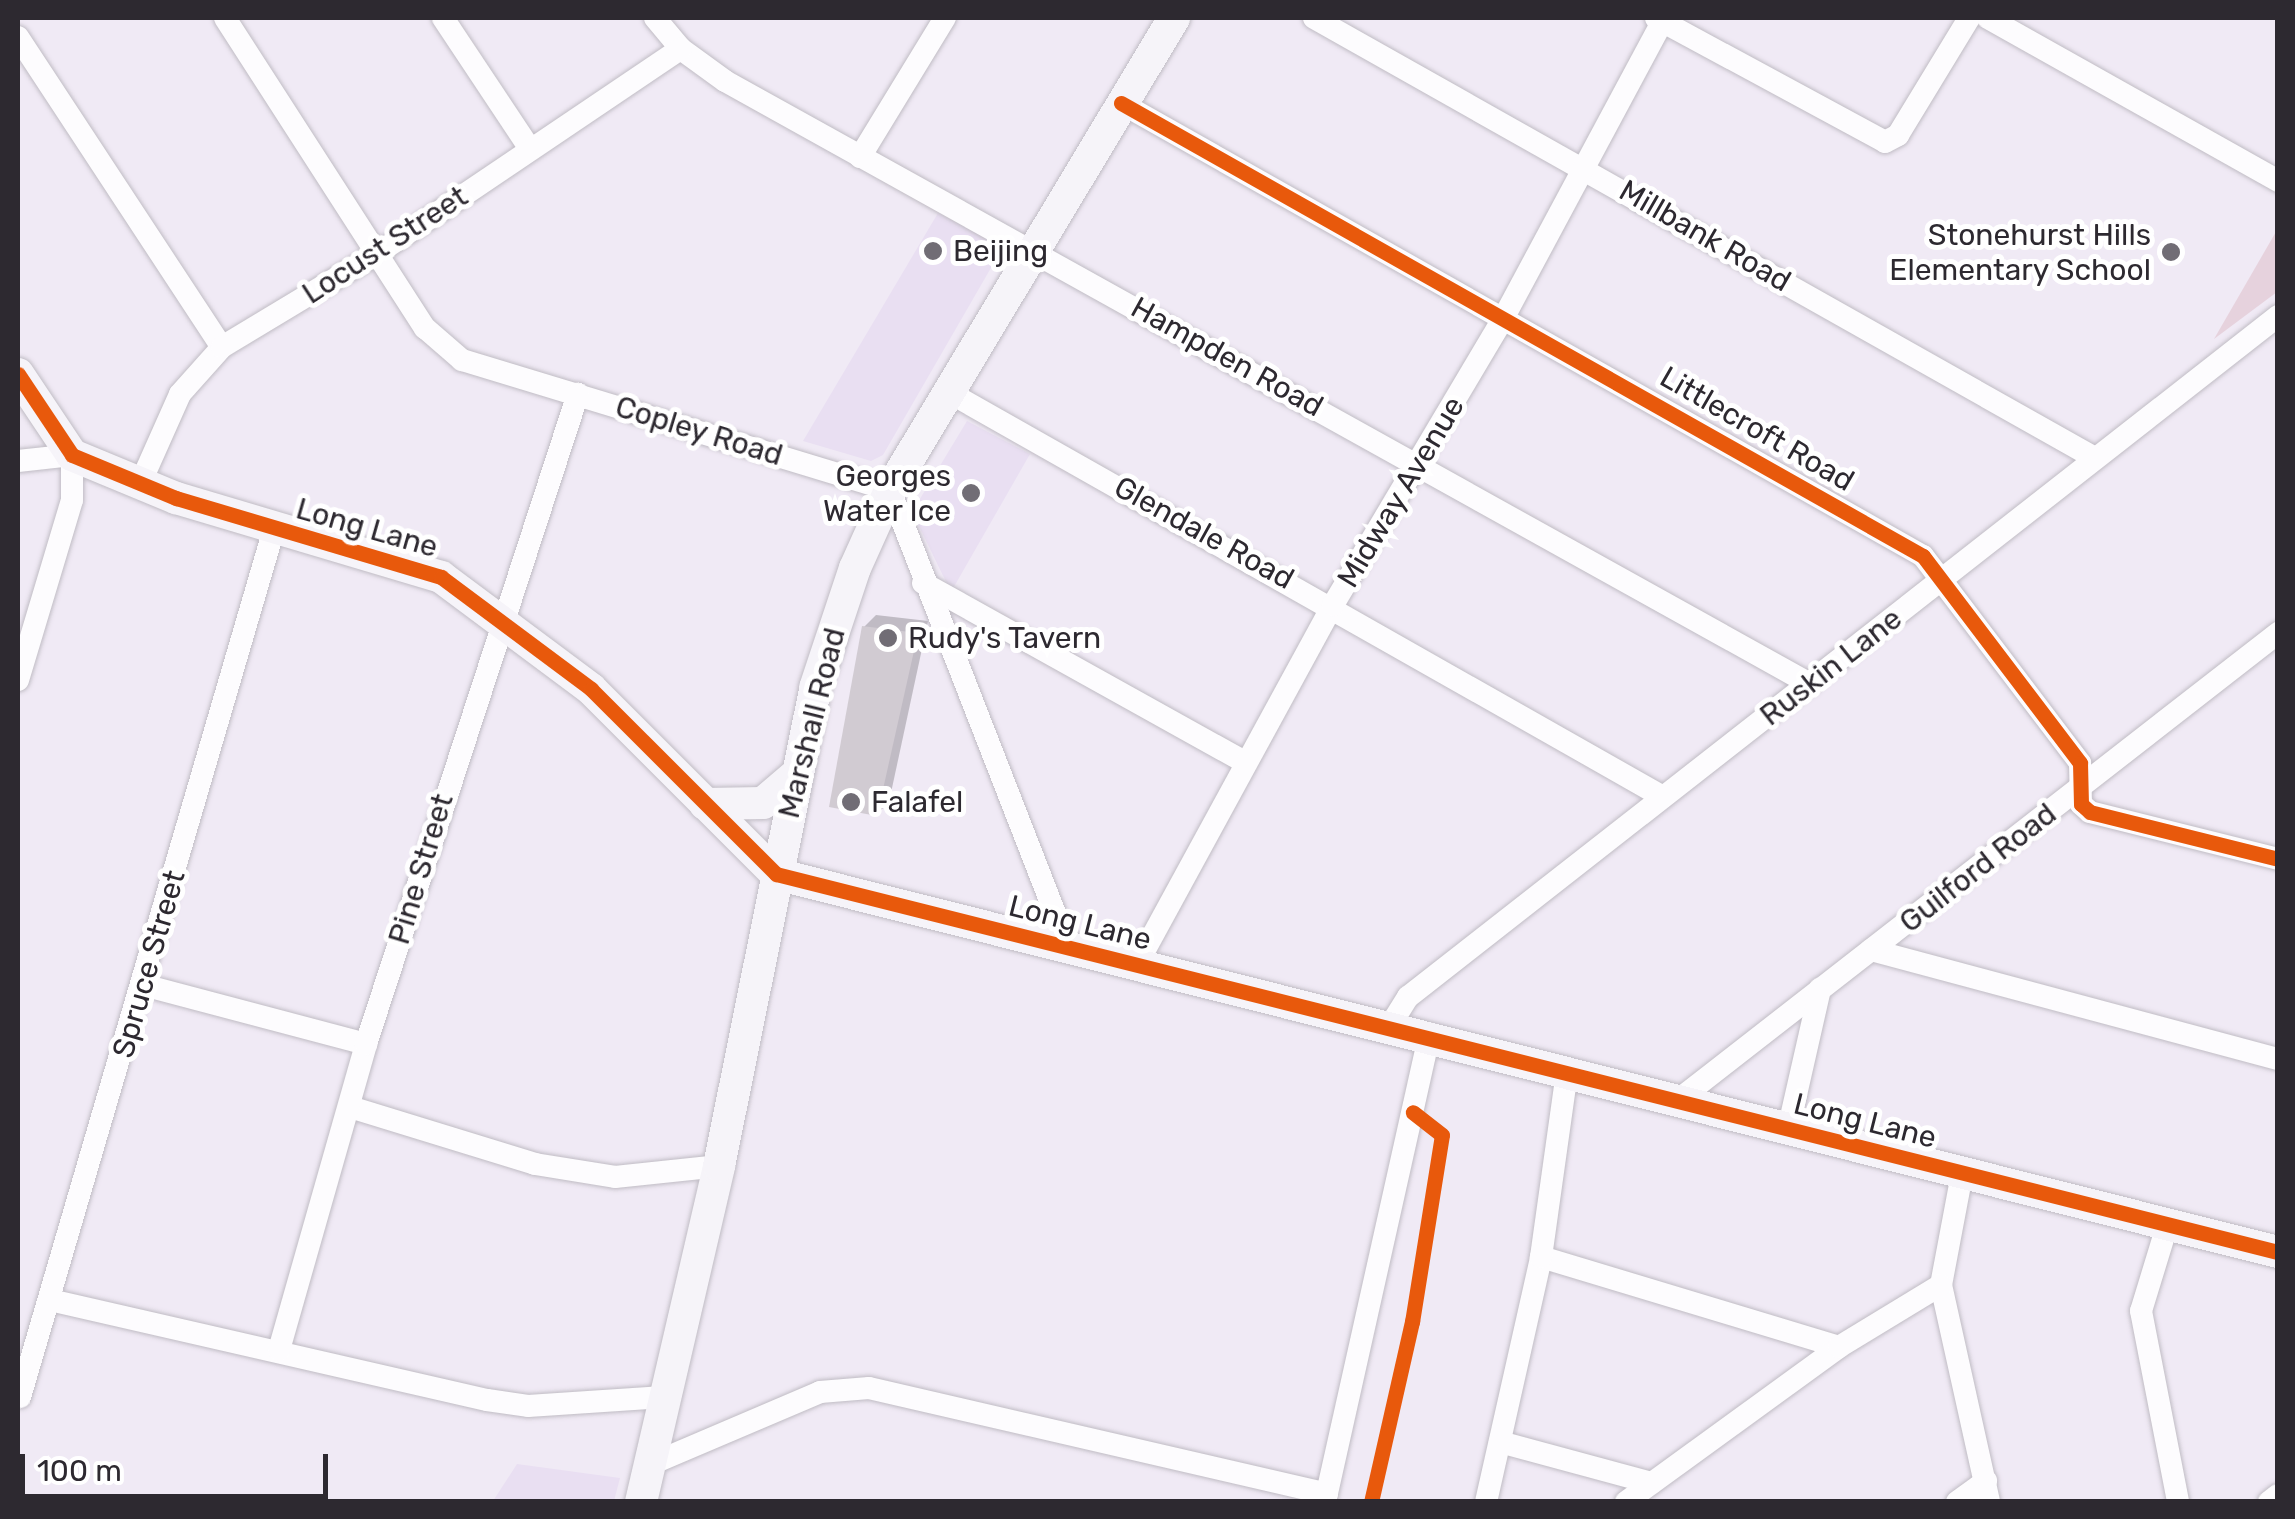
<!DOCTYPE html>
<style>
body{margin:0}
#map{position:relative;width:2295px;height:1519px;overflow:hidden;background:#f0eaf5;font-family:Rubik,sans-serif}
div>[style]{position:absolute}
.built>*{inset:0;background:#e9dff2}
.green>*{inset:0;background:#e6d2dd}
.shadow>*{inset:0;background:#0003}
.building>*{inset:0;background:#d1cbd2}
.roads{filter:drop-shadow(0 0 2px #c0bcc4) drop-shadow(0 0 2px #c0bcc4)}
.street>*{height:22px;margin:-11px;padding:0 11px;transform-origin:11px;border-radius:11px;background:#fdfcfe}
.secondary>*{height:32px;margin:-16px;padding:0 16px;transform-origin:16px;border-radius:16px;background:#f6f4f9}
.cycleway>*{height:15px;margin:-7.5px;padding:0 7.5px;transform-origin:7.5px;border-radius:7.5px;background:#e8590c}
.dots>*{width:28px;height:28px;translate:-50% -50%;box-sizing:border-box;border:5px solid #fff;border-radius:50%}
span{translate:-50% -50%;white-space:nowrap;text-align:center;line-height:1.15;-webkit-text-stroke:10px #fff;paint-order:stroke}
.poi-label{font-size:30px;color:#2d2930}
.right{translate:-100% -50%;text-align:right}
.left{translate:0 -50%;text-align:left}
.street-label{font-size:30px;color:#2d2930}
.frame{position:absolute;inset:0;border:20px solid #2d2930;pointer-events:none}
.scale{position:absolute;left:20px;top:1454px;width:308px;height:45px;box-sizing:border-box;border:5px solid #2d2930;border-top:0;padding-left:12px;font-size:30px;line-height:35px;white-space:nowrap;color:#2d2930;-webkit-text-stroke:8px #fff;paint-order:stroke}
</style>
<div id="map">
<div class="built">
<i style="clip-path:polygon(938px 213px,1003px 247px,883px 455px,871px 461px,803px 441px)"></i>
<i style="clip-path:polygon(967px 421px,1030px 454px,951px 592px,912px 512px)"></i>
<i style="clip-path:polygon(517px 1464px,620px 1478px,614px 1501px,493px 1501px)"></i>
</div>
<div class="green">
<i style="clip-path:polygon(2277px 230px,2277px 292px,2214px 339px)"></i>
</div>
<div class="shadow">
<i style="clip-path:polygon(876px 615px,928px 621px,889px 802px,877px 814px,864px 627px)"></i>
</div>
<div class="building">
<i style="clip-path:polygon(862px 626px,918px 633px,877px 816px,829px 807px)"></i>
</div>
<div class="roads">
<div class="street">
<i style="left:225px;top:18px;width:369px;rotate:57.2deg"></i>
<i style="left:425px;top:328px;width:49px;rotate:40.9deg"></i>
<i style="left:462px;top:360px;width:447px;rotate:16.9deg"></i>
<i style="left:890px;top:490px;width:494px;rotate:68.7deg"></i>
<i style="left:443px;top:18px;width:157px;rotate:56.4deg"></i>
<i style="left:655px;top:18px;width:40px;rotate:50deg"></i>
<i style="left:681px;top:49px;width:54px;rotate:36deg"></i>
<i style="left:725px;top:81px;width:1241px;rotate:29.06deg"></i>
<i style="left:1314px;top:18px;width:896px;rotate:29.4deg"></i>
<i style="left:1656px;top:18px;width:260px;rotate:28.4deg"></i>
<i style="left:1885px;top:142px;width:15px;rotate:-28deg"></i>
<i style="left:1898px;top:135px;width:137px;rotate:-58.7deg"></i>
<i style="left:1988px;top:18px;width:333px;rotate:29.3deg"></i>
<i style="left:18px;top:37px;width:371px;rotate:56.7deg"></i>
<i style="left:1121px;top:103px;width:921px;rotate:29.46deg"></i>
<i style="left:1923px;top:556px;width:260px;rotate:52.8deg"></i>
<i style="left:2080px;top:763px;width:41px;rotate:88.6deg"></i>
<i style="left:2081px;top:804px;width:12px;rotate:42deg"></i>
<i style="left:2090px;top:812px;width:194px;rotate:14deg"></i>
<i style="left:860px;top:157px;width:163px;rotate:-58.6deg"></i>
<i style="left:952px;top:394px;width:817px;rotate:29.54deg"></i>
<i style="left:18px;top:461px;width:54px;rotate:-6.3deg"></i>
<i style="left:72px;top:455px;width:45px;rotate:90deg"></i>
<i style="left:72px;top:500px;width:188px;rotate:106.7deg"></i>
<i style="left:140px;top:484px;width:98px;rotate:-66deg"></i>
<i style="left:180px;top:394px;width:63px;rotate:-48.2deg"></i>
<i style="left:222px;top:347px;width:182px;rotate:-31.1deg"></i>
<i style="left:378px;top:253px;width:365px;rotate:-34deg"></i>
<i style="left:923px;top:583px;width:368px;rotate:29.1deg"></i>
<i style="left:1871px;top:950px;width:421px;rotate:15deg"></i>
<i style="left:1136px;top:966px;width:411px;rotate:-61.4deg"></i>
<i style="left:1333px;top:605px;width:337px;rotate:-59.3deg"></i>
<i style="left:1505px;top:315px;width:337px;rotate:-61.8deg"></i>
<i style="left:143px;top:985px;width:231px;rotate:14.8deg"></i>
<i style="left:1391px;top:1024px;width:32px;rotate:-58deg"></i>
<i style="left:1408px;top:997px;width:1105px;rotate:-38.05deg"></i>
<i style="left:1677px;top:1101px;width:762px;rotate:-37.91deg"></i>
<i style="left:350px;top:1107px;width:194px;rotate:17.1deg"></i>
<i style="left:535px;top:1164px;width:81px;rotate:9.2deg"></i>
<i style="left:615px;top:1177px;width:105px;rotate:-6deg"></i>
<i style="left:1788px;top:1130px;width:145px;rotate:-77.2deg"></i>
<i style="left:1962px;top:1174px;width:113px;rotate:100.7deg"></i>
<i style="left:1941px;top:1285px;width:222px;rotate:77.5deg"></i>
<i style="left:2167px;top:1226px;width:89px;rotate:107deg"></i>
<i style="left:2141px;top:1311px;width:195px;rotate:79deg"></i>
<i style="left:1541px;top:1257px;width:311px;rotate:16.8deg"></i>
<i style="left:50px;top:1300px;width:448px;rotate:12.9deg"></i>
<i style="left:487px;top:1400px;width:41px;rotate:8.3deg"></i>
<i style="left:528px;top:1406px;width:136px;rotate:-3.8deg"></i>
<i style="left:279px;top:1350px;width:318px;rotate:-74.1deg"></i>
<i style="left:366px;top:1044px;width:684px;rotate:-71.94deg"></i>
<i style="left:20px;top:1397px;width:904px;rotate:-73.69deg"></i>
<i style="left:1500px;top:1442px;width:157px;rotate:15.1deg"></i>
<i style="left:649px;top:1465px;width:186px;rotate:-23.1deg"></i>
<i style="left:820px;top:1392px;width:49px;rotate:-4.7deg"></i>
<i style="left:869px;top:1388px;width:470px;rotate:13deg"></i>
<i style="left:1325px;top:1502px;width:480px;rotate:-77.4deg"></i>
<i style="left:1486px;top:1502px;width:251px;rotate:-77.3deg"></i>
<i style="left:1541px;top:1257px;width:187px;rotate:-82deg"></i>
<i style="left:1626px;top:1502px;width:263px;rotate:-36deg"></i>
<i style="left:1839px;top:1347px;width:119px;rotate:-31.3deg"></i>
<i style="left:1957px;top:1502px;width:36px;rotate:-36deg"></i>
<i style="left:2269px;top:1502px;width:11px;rotate:-38deg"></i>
</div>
<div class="secondary">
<i style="left:18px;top:374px;width:97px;rotate:56.3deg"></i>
<i style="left:72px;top:455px;width:113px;rotate:22.5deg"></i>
<i style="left:176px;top:498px;width:277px;rotate:16.6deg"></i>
<i style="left:441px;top:577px;width:187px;rotate:36.7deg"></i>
<i style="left:591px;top:689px;width:262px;rotate:45deg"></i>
<i style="left:776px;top:874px;width:1549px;rotate:14.13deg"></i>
<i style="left:705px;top:804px;width:58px;rotate:-1deg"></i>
<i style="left:763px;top:803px;width:45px;rotate:-40.5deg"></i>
<i style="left:641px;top:1502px;width:345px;rotate:-76.9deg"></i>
<i style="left:719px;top:1166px;width:488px;rotate:-78.6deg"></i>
<i style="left:815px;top:688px;width:126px;rotate:-71.6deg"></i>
<i style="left:855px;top:568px;width:85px;rotate:-65.8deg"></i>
<i style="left:890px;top:490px;width:551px;rotate:-58.96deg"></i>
</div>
</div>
<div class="cycleway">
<i style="left:1121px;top:103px;width:921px;rotate:29.46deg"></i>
<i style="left:1923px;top:556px;width:260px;rotate:52.8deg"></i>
<i style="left:2080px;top:763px;width:41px;rotate:88.6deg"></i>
<i style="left:2081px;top:804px;width:12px;rotate:42deg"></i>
<i style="left:2090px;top:812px;width:194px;rotate:14deg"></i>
<i style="left:18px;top:374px;width:97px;rotate:56.3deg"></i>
<i style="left:72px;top:455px;width:113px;rotate:22.5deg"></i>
<i style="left:176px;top:498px;width:277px;rotate:16.6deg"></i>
<i style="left:441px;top:577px;width:187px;rotate:36.7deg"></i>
<i style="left:591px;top:689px;width:262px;rotate:45deg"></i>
<i style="left:776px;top:874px;width:1549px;rotate:14.13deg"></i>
<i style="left:1371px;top:1502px;width:185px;rotate:-77.2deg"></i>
<i style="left:1412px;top:1322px;width:189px;rotate:-80.9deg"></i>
<i style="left:1442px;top:1135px;width:37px;rotate:-142deg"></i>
</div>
<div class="dots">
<i style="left:933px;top:251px;background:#716d75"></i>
<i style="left:2171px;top:252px;background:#716d75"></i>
<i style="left:971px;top:493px;background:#716d75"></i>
<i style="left:888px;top:638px;background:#716d75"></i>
<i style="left:851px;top:802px;background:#716d75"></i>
</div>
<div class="poi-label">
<span class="right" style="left:2151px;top:252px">Stonehurst Hills<br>Elementary School</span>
<span class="left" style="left:953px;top:251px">Beijing</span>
<span class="right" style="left:951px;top:493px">Georges<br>Water Ice</span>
<span class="left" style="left:908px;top:638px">Rudy's Tavern</span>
<span class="left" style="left:871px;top:802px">Falafel</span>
</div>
<div class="street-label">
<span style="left:1705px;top:236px;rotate:30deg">Millbank Road</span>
<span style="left:385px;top:245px;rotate:-33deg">Locust Street</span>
<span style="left:1227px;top:357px;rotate:29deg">Hampden Road</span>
<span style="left:1757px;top:429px;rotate:30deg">Littlecroft Road</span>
<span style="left:699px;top:431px;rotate:17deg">Copley Road</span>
<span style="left:1401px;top:492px;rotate:-59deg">Midway Avenue</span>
<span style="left:367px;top:528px;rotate:16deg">Long Lane</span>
<span style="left:1204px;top:533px;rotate:29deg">Glendale Road</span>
<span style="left:1831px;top:667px;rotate:-38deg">Ruskin Lane</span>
<span style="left:812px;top:723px;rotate:-76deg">Marshall Road</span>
<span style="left:1978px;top:868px;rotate:-38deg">Guilford Road</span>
<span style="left:421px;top:869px;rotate:-73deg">Pine Street</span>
<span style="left:1080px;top:923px;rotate:14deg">Long Lane</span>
<span style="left:149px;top:964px;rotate:-74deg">Spruce Street</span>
<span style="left:1865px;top:1121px;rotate:14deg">Long Lane</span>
</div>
<div class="frame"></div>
<div class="scale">100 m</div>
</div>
